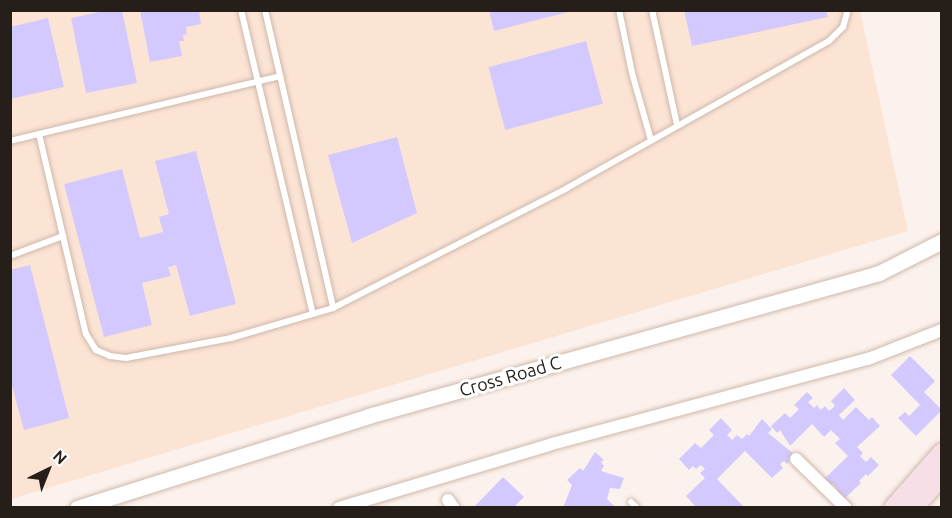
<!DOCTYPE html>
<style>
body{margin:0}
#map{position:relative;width:952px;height:518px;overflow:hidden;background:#fcf2ed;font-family:Ubuntu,sans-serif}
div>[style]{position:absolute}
.built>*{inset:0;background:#fce4d5}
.building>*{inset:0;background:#d4c9fe;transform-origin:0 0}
.roads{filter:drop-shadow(0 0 2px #ceb8ab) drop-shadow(0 0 2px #ceb8ab)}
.service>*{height:6px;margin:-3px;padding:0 3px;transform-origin:3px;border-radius:3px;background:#fff}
.minor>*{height:12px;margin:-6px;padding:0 6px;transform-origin:6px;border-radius:6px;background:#fff}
.tertiary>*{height:15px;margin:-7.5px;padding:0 7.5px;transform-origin:7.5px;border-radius:7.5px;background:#fff}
.secondary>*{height:18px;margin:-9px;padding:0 9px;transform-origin:9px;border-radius:9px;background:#f6dfe7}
span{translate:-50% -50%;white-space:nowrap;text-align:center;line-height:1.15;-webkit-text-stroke:6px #fff;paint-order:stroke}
.street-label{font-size:18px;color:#261e19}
.frame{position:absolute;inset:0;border:12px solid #261e19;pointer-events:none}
.north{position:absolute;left:18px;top:440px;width:60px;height:60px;-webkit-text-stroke:4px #fff;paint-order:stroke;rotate:43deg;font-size:16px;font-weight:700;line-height:24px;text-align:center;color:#261e19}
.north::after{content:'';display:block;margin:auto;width:21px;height:27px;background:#261e19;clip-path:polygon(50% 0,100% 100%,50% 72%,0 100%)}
</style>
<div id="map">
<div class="built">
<i style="clip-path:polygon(11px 11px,860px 11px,908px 231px,11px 499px)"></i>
</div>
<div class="building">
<i style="clip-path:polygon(108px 10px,122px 10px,137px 83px,86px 93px,71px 18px)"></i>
<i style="clip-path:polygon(140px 10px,199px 10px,201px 24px,186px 27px,187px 34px,183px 35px,184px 41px,179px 41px,182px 56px,150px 62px)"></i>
<i style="clip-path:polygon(489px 10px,571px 10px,572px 11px,494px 31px)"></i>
<i style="clip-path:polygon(684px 10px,826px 10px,828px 17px,692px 46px)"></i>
<i style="clip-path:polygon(48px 18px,64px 87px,10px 99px,10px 27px)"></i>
<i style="left:586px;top:41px;width:65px;height:101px;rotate:75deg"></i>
<i style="clip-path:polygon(397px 137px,417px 213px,352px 243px,328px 155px)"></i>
<i style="clip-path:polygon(196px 151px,236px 304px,190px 316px,176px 265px,168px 267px,171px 276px,142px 283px,152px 325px,104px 337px,64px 184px,122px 169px,140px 238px,163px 232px,159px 217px,169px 214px,155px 161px)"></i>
<i style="clip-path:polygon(30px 265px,69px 418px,24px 430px,10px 378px,10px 270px)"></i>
<i style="clip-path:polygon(910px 356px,935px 381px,924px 392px,942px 410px,916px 436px,898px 418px,905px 412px,909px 416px,920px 405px,891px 375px)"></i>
<i style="clip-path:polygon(844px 388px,855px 400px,839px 415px,843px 420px,856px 407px,869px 420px,872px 417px,880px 426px,857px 447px,863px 453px,860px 456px,866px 462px,871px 457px,879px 465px,868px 476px,866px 474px,859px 481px,861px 483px,842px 501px,835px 494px,838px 490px,833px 484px,829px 487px,823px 480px,848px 456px,835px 443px,840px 439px,831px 430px,824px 437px,812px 424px,790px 446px,780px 430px,777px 433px,771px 426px,785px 413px,790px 418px,799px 409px,794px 405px,807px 392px,813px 398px,808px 402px,814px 408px,817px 405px,821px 410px,825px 406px,829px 411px,835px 406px,831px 401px)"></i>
<i style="clip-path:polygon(721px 418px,732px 430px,727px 435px,732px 440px,737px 435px,742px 439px,747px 434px,749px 436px,762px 419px,772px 429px,768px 433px,795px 455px,787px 464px,784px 461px,780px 464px,783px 468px,772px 478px,745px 451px,717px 479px,745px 508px,697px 508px,686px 496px,705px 478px,700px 473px,705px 469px,701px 465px,696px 469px,693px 466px,689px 470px,679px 459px,695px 443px,701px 448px,714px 435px,709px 430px)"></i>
<i style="clip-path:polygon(595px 452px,604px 460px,601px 462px,604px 466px,601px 471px,624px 478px,620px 489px,610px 488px,607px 499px,616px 508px,563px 508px,572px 485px,567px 480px,580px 468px,583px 471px)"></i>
<i style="clip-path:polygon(503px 477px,524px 497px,513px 508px,473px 508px)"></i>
</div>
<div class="roads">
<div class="service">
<i style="left:241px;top:10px;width:312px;rotate:76.7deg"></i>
<i style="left:265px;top:10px;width:306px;rotate:77.1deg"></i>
<i style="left:619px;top:10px;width:64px;rotate:78.3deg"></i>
<i style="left:632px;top:73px;width:70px;rotate:74.2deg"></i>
<i style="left:652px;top:10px;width:118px;rotate:77.7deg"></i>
<i style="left:39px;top:134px;width:205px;rotate:76.8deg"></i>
<i style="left:86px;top:334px;width:19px;rotate:58deg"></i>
<i style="left:96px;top:350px;width:15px;rotate:23deg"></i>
<i style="left:110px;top:356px;width:16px;rotate:7deg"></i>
<i style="left:126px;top:358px;width:107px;rotate:-10.8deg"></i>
<i style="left:231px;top:338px;width:106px;rotate:-16.4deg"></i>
<i style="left:333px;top:308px;width:263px;rotate:-27.1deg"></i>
<i style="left:567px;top:188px;width:300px;rotate:-29.3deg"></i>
<i style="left:829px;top:41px;width:20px;rotate:-45deg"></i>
<i style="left:843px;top:27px;width:18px;rotate:-74deg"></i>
<i style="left:10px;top:141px;width:278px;rotate:-13.5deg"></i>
<i style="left:10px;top:256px;width:57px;rotate:-20.7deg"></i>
<i style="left:631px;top:502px;width:8px;rotate:45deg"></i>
</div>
<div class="minor">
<i style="left:796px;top:459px;width:70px;rotate:44.4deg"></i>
<i style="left:448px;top:500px;width:10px;rotate:53deg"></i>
<i style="left:339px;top:508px;width:222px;rotate:-16.7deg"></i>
<i style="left:552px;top:444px;width:327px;rotate:-15.1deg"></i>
<i style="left:868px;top:359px;width:79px;rotate:-21.4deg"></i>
</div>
<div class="tertiary">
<i style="left:77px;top:508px;width:305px;rotate:-17.5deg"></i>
<i style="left:368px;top:416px;width:531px;rotate:-15.63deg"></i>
<i style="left:879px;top:273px;width:71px;rotate:-26.9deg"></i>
</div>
<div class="secondary">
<i style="left:893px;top:508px;width:74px;rotate:-48.8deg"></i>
<i style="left:914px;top:508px;width:43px;rotate:-48.8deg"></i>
</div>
</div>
<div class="street-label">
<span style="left:510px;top:376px;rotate:-16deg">Cross Road C</span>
</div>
<div class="frame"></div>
<div class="north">N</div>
</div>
